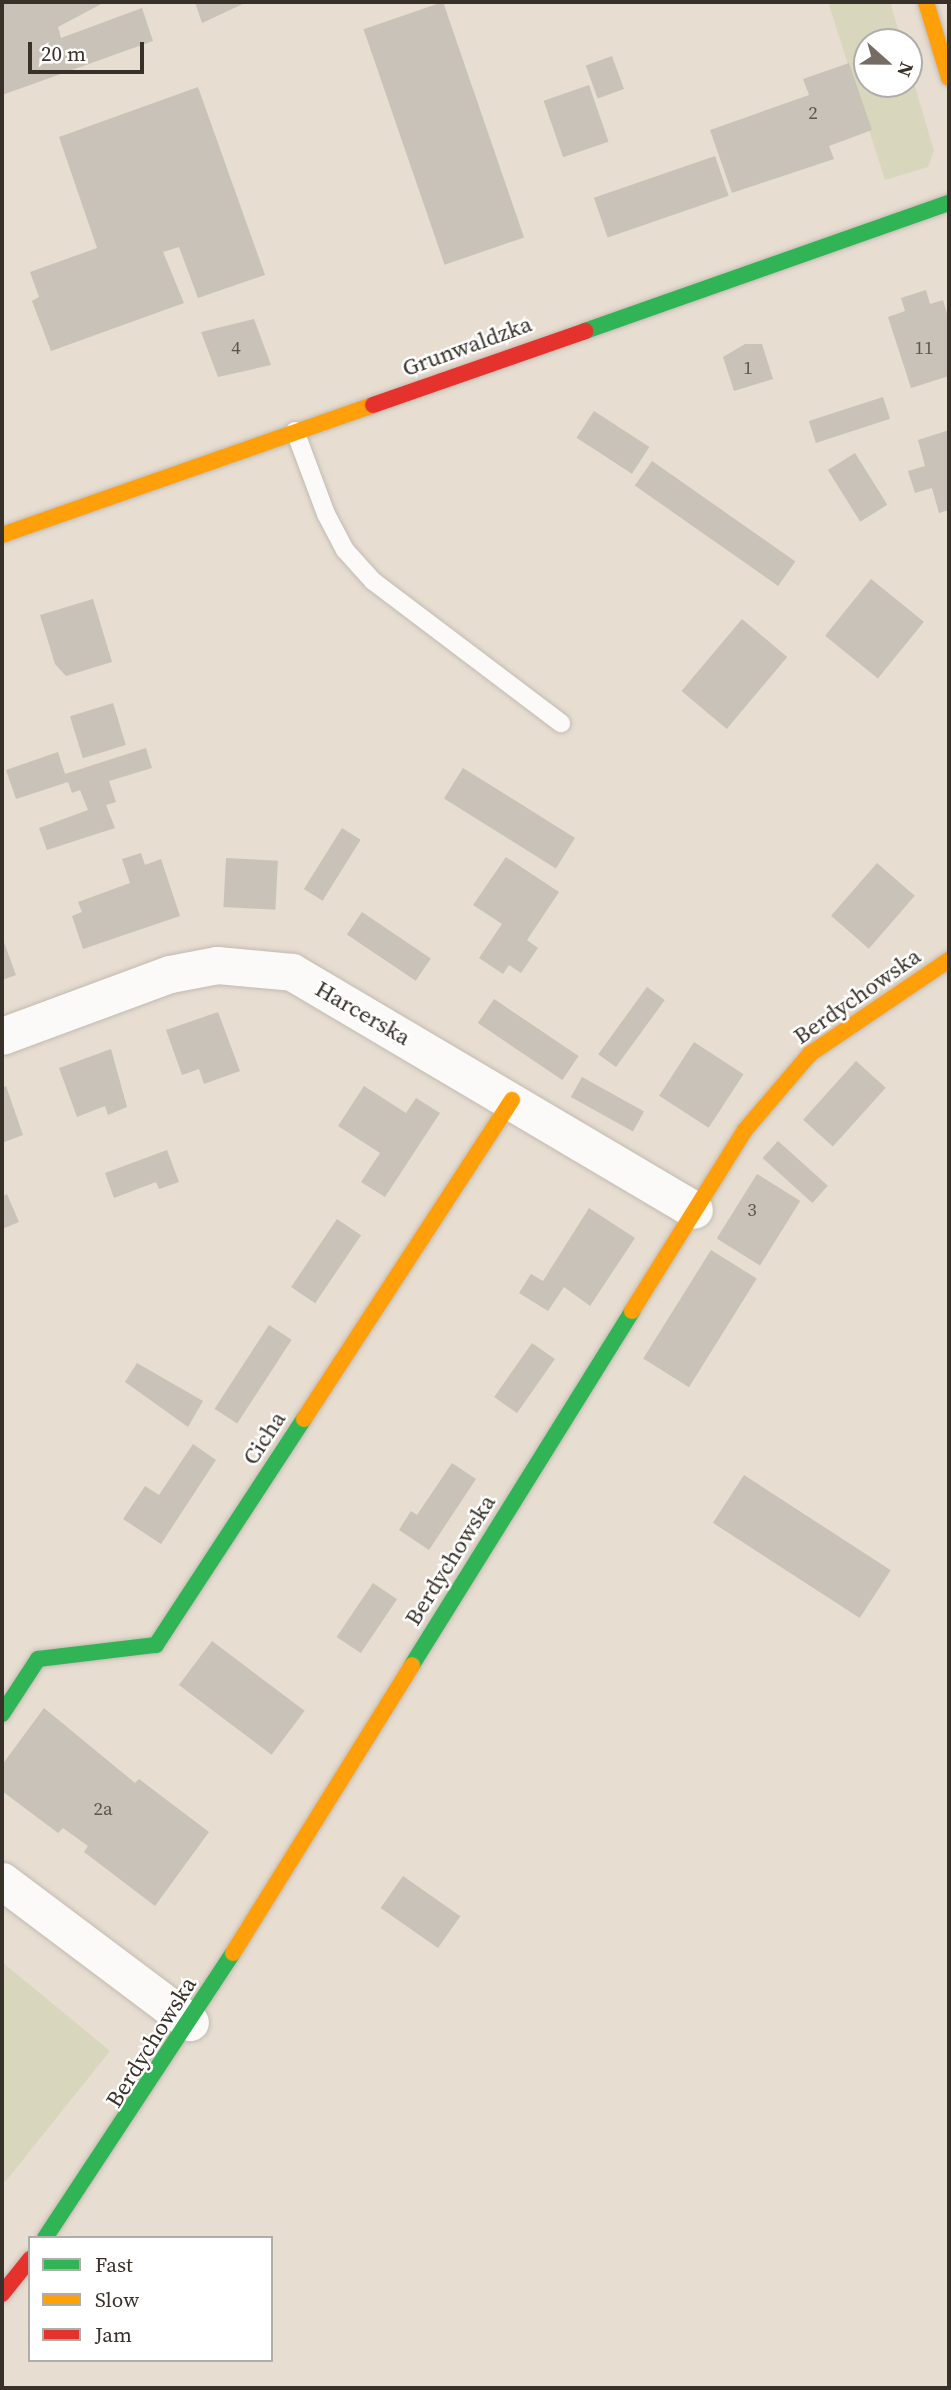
<!DOCTYPE html>
<style>
body{margin:0}
#map{position:relative;width:951px;height:2390px;overflow:hidden;background:#e7ddd1;font-family:"Source Serif 4",serif}
div>[style]{position:absolute}
.green>*{inset:0;background:#d8d6bd}
.building>*{inset:0;background:#c9c2b8;transform-origin:0 0}
.roads{filter:drop-shadow(0 0 2px #c2bab1) drop-shadow(0 0 2px #c2bab1)}
.lane>*{height:18px;margin:-9px;padding:0 9px;transform-origin:9px;border-radius:9px;background:#fbfaf8}
.street>*{height:37px;margin:-18.5px;padding:0 18.5px;transform-origin:18.5px;border-radius:18.5px;background:#fbfaf8}
.fast>*{height:16px;margin:-8px;padding:0 8px;transform-origin:8px;border-radius:8px;background:#30b455}
.slow>*{height:16px;margin:-8px;padding:0 8px;transform-origin:8px;border-radius:8px;background:#ff9f0a}
.jam>*{height:16px;margin:-8px;padding:0 8px;transform-origin:8px;border-radius:8px;background:#e5322d}
span{translate:-50% -50%;white-space:nowrap;text-align:center;line-height:1.15;-webkit-text-stroke:5px #fff;paint-order:stroke}
.number-label{font-size:19px;color:#5c554d}
.number-label span{-webkit-text-stroke-width:0}
.street-label{font-size:23px;color:#383129}
.frame{position:absolute;inset:0;border:4px solid #383129;pointer-events:none}
.legend{position:absolute;left:28px;top:2236px;width:245px;height:126px;box-sizing:border-box;background:#fff;border:2px solid #afada9;margin:0;padding:9px 12px;list-style:none;font-size:21px;color:#383129}
.legend li{display:flex;align-items:center;gap:14px;height:35px}
.legend b{width:35px;border:2px solid #afada9}
.north{position:absolute;left:853px;top:28px;width:70px;height:70px;box-sizing:border-box;background:#fff;border:2px solid #afada9;border-radius:50%;rotate:111deg;font-size:19px;font-weight:700;line-height:28px;text-align:center;color:#383129}
.north::after{content:'';display:block;margin:auto;width:24px;height:32px;background:#756d64;clip-path:polygon(50% 0,100% 100%,50% 72%,0 100%)}
.scale{position:absolute;left:28px;top:42px;width:116px;height:32px;box-sizing:border-box;border:4px solid #383129;border-top:0;padding-left:9px;font-size:21px;line-height:24px;white-space:nowrap;color:#383129;-webkit-text-stroke:5px #fff;paint-order:stroke}
</style>
<div id="map">
<div class="green">
<i style="clip-path:polygon(828px 2px,890px 2px,902px 42px,867px 42px,867px 84px,909px 84px,909px 66px,934px 151px,928px 167px,885px 180px)"></i>
<i style="clip-path:polygon(2px 1962px,110px 2051px,5px 2182px,2px 2179px)"></i>
</div>
<div class="building">
<i style="clip-path:polygon(2px 2px,105px 2px,58px 27px,61px 38px,142px 8px,153px 41px,2px 95px)"></i>
<i style="clip-path:polygon(195px 2px,247px 2px,202px 23px)"></i>
<i style="left:443px;top:2px;width:249px;height:84px;rotate:71deg"></i>
<i style="left:612px;top:56px;width:35px;height:28px;rotate:70deg"></i>
<i style="clip-path:polygon(849px 63px,872px 130px,829px 146px,834px 159px,732px 193px,710px 130px,809px 95px,803px 79px)"></i>
<i style="left:589px;top:85px;width:60px;height:48px;rotate:71deg"></i>
<i style="clip-path:polygon(198px 87px,265px 275px,198px 298px,179px 247px,163px 252px,184px 303px,51px 351px,32px 301px,39px 297px,30px 272px,97px 248px,59px 137px)"></i>
<i style="left:715px;top:156px;width:42px;height:128px;rotate:71deg"></i>
<i style="clip-path:polygon(926px 290px,930px 304px,943px 300px,949px 321px,949px 376px,911px 388px,888px 317px,905px 311px,901px 298px)"></i>
<i style="clip-path:polygon(254px 319px,271px 365px,218px 377px,201px 332px)"></i>
<i style="clip-path:polygon(745px 344px,762px 344px,773px 379px,734px 391px,723px 357px)"></i>
<i style="left:883px;top:397px;width:23px;height:78px;rotate:72deg"></i>
<i style="left:594px;top:411px;width:66px;height:32px;rotate:33deg"></i>
<i style="clip-path:polygon(949px 430px,949px 510px,939px 513px,932px 488px,915px 493px,908px 471px,925px 466px,918px 440px)"></i>
<i style="left:855px;top:453px;width:61px;height:32px;rotate:58deg"></i>
<i style="left:652px;top:461px;width:175px;height:30px;rotate:35deg"></i>
<i style="left:871px;top:579px;width:68px;height:73px;rotate:39deg"></i>
<i style="clip-path:polygon(93px 599px,112px 662px,66px 676px,55px 664px,40px 615px)"></i>
<i style="left:742px;top:619px;width:59px;height:94px;rotate:40deg"></i>
<i style="left:113px;top:703px;width:44px;height:45px;rotate:73deg"></i>
<i style="clip-path:polygon(146px 748px,152px 768px,109px 781px,116px 802px,106px 805px,115px 828px,47px 850px,39px 828px,88px 810px,80px 790px,72px 793px,68px 782px,16px 799px,6px 770px,58px 752px,65px 774px)"></i>
<i style="left:463px;top:768px;width:132px;height:36px;rotate:32deg"></i>
<i style="left:342px;top:828px;width:22px;height:72px;rotate:32deg"></i>
<i style="clip-path:polygon(141px 853px,145px 865px,161px 859px,180px 916px,83px 949px,72px 916px,82px 912px,78px 902px,130px 883px,122px 859px)"></i>
<i style="clip-path:polygon(506px 857px,559px 892px,527px 940px,538px 948px,521px 973px,509px 965px,503px 974px,479px 958px,502px 924px,473px 905px)"></i>
<i style="left:226px;top:858px;width:52px;height:49px;rotate:3deg"></i>
<i style="left:877px;top:863px;width:50px;height:70px;rotate:41deg"></i>
<i style="left:362px;top:912px;width:83px;height:27px;rotate:34deg"></i>
<i style="clip-path:polygon(2px 937px,16px 975px,2px 980px)"></i>
<i style="left:647px;top:987px;width:22px;height:83px;rotate:36deg"></i>
<i style="left:494px;top:999px;width:102px;height:29px;rotate:34deg"></i>
<i style="clip-path:polygon(218px 1012px,240px 1071px,204px 1084px,199px 1069px,182px 1075px,166px 1030px)"></i>
<i style="left:694px;top:1042px;width:59px;height:64px;rotate:33deg"></i>
<i style="clip-path:polygon(111px 1049px,127px 1107px,108px 1115px,105px 1106px,77px 1117px,59px 1068px)"></i>
<i style="left:856px;top:1061px;width:40px;height:79px;rotate:42deg"></i>
<i style="left:582px;top:1077px;width:71px;height:23px;rotate:29deg"></i>
<i style="clip-path:polygon(6px 1086px,23px 1135px,2px 1143px,2px 1088px)"></i>
<i style="clip-path:polygon(364px 1086px,406px 1113px,416px 1098px,440px 1113px,385px 1197px,361px 1182px,380px 1153px,338px 1126px)"></i>
<i style="left:778px;top:1141px;width:67px;height:23px;rotate:42deg"></i>
<i style="clip-path:polygon(167px 1150px,179px 1182px,159px 1189px,156px 1182px,114px 1198px,105px 1173px)"></i>
<i style="left:757px;top:1174px;width:51px;height:76px;rotate:32deg"></i>
<i style="clip-path:polygon(7px 1194px,19px 1222px,2px 1229px,2px 1197px)"></i>
<i style="clip-path:polygon(589px 1208px,635px 1238px,590px 1306px,564px 1287px,548px 1311px,519px 1293px,531px 1274px,543px 1281px)"></i>
<i style="left:337px;top:1219px;width:29px;height:82px;rotate:34deg"></i>
<i style="left:711px;top:1250px;width:54px;height:128px;rotate:32deg"></i>
<i style="left:269px;top:1325px;width:27px;height:100px;rotate:33deg"></i>
<i style="left:532px;top:1343px;width:28px;height:66px;rotate:35deg"></i>
<i style="clip-path:polygon(137px 1363px,203px 1401px,188px 1427px,125px 1382px)"></i>
<i style="clip-path:polygon(193px 1444px,216px 1460px,161px 1544px,123px 1519px,145px 1486px,159px 1495px)"></i>
<i style="clip-path:polygon(452px 1463px,476px 1479px,429px 1550px,399px 1530px,411px 1511px,417px 1515px)"></i>
<i style="left:744px;top:1475px;width:175px;height:57px;rotate:33deg"></i>
<i style="left:373px;top:1583px;width:29px;height:65px;rotate:34deg"></i>
<i style="left:212px;top:1641px;width:116px;height:55px;rotate:37deg"></i>
<i style="clip-path:polygon(44px 1708px,135px 1783px,139px 1779px,209px 1832px,155px 1906px,84px 1852px,88px 1846px,63px 1828px,58px 1833px,2px 1791px,2px 1765px)"></i>
<i style="left:403px;top:1876px;width:70px;height:39px;rotate:35deg"></i>
</div>
<div class="roads">
<div class="lane">
<i style="left:295px;top:431px;width:89px;rotate:69.5deg"></i>
<i style="left:326px;top:514px;width:41px;rotate:62.2deg"></i>
<i style="left:345px;top:550px;width:42px;rotate:47.9deg"></i>
<i style="left:373px;top:581px;width:236px;rotate:37.1deg"></i>
</div>
<div class="street">
<i style="left:2px;top:1036px;width:179px;rotate:-20.3deg"></i>
<i style="left:170px;top:974px;width:48px;rotate:-10.8deg"></i>
<i style="left:217px;top:965px;width:75px;rotate:5.3deg"></i>
<i style="left:292px;top:972px;width:467px;rotate:30.6deg"></i>
<i style="left:2px;top:1881px;width:235px;rotate:36.9deg"></i>
</div>
<div class="fast">
<i style="left:585px;top:331px;width:386px;rotate:-19.4deg"></i>
<i style="left:412px;top:1665px;width:417px;rotate:-58.1deg"></i>
<i style="left:2px;top:1714px;width:66px;rotate:-56.8deg"></i>
<i style="left:38px;top:1659px;width:119px;rotate:-6.8deg"></i>
<i style="left:156px;top:1645px;width:270px;rotate:-56.8deg"></i>
<i style="left:45px;top:2238px;width:341px;rotate:-56.6deg"></i>
</div>
<div class="slow">
<i style="left:926px;top:2px;width:79px;rotate:73.2deg"></i>
<i style="left:2px;top:535px;width:393px;rotate:-19.3deg"></i>
<i style="left:632px;top:1311px;width:213px;rotate:-58deg"></i>
<i style="left:745px;top:1130px;width:100px;rotate:-49.5deg"></i>
<i style="left:810px;top:1054px;width:168px;rotate:-34.1deg"></i>
<i style="left:304px;top:1419px;width:381px;rotate:-56.9deg"></i>
<i style="left:233px;top:1953px;width:339px;rotate:-58.1deg"></i>
</div>
<div class="jam">
<i style="left:373px;top:405px;width:225px;rotate:-19.2deg"></i>
<i style="left:2px;top:2294px;width:45px;rotate:-51.3deg"></i>
</div>
</div>
<div class="number-label">
<span style="left:813px;top:113px">2</span>
<span style="left:236px;top:348px">4</span>
<span style="left:924px;top:348px">11</span>
<span style="left:748px;top:368px">1</span>
<span style="left:752px;top:1210px">3</span>
<span style="left:103px;top:1809px">2a</span>
</div>
<div class="street-label">
<span style="left:467px;top:346px;rotate:-20deg">Grunwaldzka</span>
<span style="left:857px;top:996px;rotate:-35deg">Berdychowska</span>
<span style="left:363px;top:1013px;rotate:30deg">Harcerska</span>
<span style="left:264px;top:1438px;rotate:-57deg">Cicha</span>
<span style="left:450px;top:1560px;rotate:-58deg">Berdychowska</span>
<span style="left:151px;top:2042px;rotate:-58deg">Berdychowska</span>
</div>
<div class="frame"></div>
<ul class="legend">
<li><b style="height:9px;background:#30b455"></b>Fast</li>
<li><b style="height:9px;background:#ff9f0a"></b>Slow</li>
<li><b style="height:9px;background:#e5322d"></b>Jam</li>
</ul>
<div class="north">N</div>
<div class="scale">20 m</div>
</div>
